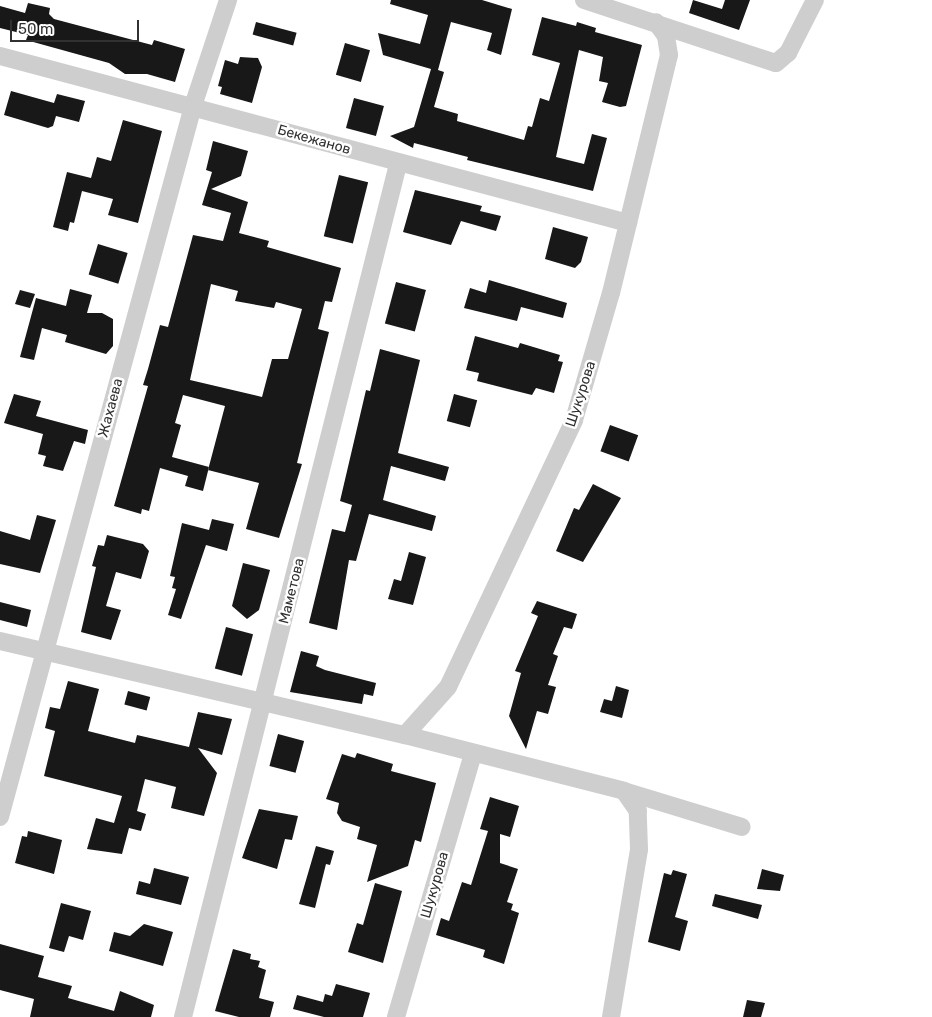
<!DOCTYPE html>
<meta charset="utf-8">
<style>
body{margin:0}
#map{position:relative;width:932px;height:1017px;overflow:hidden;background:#fff;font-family:Rubik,sans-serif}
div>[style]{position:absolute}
.building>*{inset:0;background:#181818;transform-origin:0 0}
.street>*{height:18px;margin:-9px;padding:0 9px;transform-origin:9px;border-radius:9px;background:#cecece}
span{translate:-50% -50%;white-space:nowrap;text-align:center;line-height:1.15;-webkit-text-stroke:5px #fff;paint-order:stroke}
.street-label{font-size:14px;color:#313131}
.scale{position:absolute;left:10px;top:20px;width:129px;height:22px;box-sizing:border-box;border:2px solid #313131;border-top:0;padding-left:6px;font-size:15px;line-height:18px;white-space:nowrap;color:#313131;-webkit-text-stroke:4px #fff;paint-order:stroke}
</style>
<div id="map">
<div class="building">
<i style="clip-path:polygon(391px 0,482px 0,512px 9px,501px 55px,487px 50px,492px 33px,451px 22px,438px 70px,444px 72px,434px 107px,458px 114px,457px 121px,524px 140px,528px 126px,532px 127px,540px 98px,549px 101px,560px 63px,532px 55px,542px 17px,576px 26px,577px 22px,596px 28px,595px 32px,642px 45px,626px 106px,620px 107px,602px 102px,608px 83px,599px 81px,603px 57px,579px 50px,556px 157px,584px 164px,592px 134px,607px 138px,593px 191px,467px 160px,468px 157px,414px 143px,413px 148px,390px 136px,414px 127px,431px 69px,383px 55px,378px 33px,420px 44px,428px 15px,390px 4px)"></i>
<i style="clip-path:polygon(693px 0,722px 9px,725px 0,750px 0,739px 30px,689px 13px)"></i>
<i style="clip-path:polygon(28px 3px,50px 8px,49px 14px,54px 19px,152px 45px,154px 40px,185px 49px,175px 82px,147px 74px,125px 74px,109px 63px,26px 40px,28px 35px,0 28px,0 6px,25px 13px)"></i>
<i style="left:256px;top:22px;width:42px;height:13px;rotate:15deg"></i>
<i style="left:345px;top:43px;width:26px;height:33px;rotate:16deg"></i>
<i style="clip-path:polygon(240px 57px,258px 58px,262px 67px,252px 103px,220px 94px,222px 87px,218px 86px,225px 60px,238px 64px)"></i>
<i style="clip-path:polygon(11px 91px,54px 103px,57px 94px,85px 101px,79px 122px,56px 116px,53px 126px,48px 128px,4px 115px)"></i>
<i style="left:354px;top:98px;width:31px;height:31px;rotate:15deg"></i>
<i style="clip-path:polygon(123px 120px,162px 131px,138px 223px,108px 215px,113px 199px,82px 191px,74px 223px,70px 222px,68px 231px,53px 227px,67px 172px,91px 178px,97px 157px,111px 161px)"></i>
<i style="clip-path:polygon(evenodd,213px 141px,248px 151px,241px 176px,211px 189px,248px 202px,239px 233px,269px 241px,267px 247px,341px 268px,332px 302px,325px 301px,318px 329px,329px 332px,297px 463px,302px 464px,279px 538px,246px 529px,259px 483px,208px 470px,225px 406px,183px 395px,175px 423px,181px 425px,172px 457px,209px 467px,203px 491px,185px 486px,188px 476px,160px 468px,149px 511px,142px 509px,141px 514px,114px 506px,148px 386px,143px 385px,148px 369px,160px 325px,168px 327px,193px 235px,223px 241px,231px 213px,202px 205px,212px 172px,206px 170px,213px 141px,211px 284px,238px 291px,235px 301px,274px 308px,276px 302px,302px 309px,288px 359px,272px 359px,262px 397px,190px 380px,211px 284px)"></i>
<i style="left:339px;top:175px;width:30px;height:63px;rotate:14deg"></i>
<i style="clip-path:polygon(415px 190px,482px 206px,480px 211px,501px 216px,496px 231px,461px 221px,451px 245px,403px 232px)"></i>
<i style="clip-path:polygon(553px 227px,588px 237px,581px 262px,575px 268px,545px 259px)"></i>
<i style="left:98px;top:244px;width:31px;height:32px;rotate:17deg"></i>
<i style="clip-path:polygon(489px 280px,567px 303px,563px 318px,521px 307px,517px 321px,464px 308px,470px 288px,486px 293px)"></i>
<i style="left:396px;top:282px;width:31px;height:43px;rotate:15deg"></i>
<i style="clip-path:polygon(70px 289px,92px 295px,87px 313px,102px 313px,113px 319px,113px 346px,106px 354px,65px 342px,67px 335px,42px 328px,34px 360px,20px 357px,36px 298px,66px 306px)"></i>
<i style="clip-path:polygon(20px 290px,35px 294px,30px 308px,15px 304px)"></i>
<i style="clip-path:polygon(475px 336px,518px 348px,520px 343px,560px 355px,558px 361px,563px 362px,554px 393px,536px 388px,532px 395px,477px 381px,479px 373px,466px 370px)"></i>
<i style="clip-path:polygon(380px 349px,420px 360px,398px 453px,449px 467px,445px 481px,391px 466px,383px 500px,436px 516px,432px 531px,369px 514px,356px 561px,349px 560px,337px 630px,309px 623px,332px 529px,345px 532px,352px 505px,340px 501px,366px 390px,370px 391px)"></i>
<i style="clip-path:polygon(14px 394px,41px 401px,36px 416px,88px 430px,85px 444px,74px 441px,63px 471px,43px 466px,46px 456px,38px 454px,43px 434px,4px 423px)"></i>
<i style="left:454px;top:394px;width:24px;height:28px;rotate:15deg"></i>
<i style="left:610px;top:425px;width:30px;height:28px;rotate:20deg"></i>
<i style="clip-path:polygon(593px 484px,621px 498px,583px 562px,556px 551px,574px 508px,579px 510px)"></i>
<i style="clip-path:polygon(37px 515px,56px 520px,40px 573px,0 564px,0 531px,30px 540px)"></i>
<i style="clip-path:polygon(212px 519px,234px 524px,227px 551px,206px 545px,181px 619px,168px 615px,176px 589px,172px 588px,175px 577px,170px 576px,182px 523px,209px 530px)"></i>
<i style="clip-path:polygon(107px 535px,143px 544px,149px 551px,141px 579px,116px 572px,106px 606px,121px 610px,111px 640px,81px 632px,96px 567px,92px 566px,98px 545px,104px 546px)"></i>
<i style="clip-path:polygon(409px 552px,426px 557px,413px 605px,388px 599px,394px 579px,401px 581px)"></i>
<i style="clip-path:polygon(243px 563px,270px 570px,259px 610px,247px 619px,232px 606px)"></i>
<i style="clip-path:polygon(537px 601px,577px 614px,572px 629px,564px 627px,553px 654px,558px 656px,548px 685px,556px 687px,548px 714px,537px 711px,526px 749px,509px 716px,521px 673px,515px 671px,538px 616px,531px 613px)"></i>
<i style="clip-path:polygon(0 602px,31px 610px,27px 627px,0 620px)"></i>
<i style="left:226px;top:627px;width:28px;height:43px;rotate:15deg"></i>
<i style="clip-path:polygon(301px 651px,319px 656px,316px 666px,325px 670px,376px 683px,373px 696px,364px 694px,362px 704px,290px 692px)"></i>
<i style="clip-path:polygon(68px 681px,99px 689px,88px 731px,135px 743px,137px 735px,189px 747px,198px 712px,232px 719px,222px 755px,198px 748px,217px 773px,204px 816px,171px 808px,176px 787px,145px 779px,137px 811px,146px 814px,141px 831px,129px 828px,122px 854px,87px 849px,96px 818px,114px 823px,122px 796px,44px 776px,55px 731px,45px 728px,50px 707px,60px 709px)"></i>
<i style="clip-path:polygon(616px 686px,629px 690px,622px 718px,600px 712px,604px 699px,612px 701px)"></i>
<i style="left:128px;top:691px;width:23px;height:14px;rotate:15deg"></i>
<i style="left:278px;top:734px;width:27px;height:33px;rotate:15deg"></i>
<i style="clip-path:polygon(357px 753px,393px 764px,391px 771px,436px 783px,421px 842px,415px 840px,408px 866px,367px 882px,377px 845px,357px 839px,360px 827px,342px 821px,337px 813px,339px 803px,326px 799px,342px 754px,355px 758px)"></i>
<i style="clip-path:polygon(490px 797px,519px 806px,510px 837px,500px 834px,500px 863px,518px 869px,507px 902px,513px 904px,511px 910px,519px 913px,504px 964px,483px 957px,485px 950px,436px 935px,441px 918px,449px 921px,462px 882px,471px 885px,488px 831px,480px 829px)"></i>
<i style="clip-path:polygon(259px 809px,298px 816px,292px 840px,285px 839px,277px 869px,242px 858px)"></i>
<i style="clip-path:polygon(28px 831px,62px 840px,54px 874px,15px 863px,22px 836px,27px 837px)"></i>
<i style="clip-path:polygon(316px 846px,334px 851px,330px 865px,326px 864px,315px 908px,299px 904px)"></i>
<i style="clip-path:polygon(154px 868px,189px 877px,181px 905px,136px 894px,139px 881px,150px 884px)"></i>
<i style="clip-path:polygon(762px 869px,784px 875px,780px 891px,757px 889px)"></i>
<i style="clip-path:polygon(673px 870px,687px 874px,675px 917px,688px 921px,680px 951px,648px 942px,664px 873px,671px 875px)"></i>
<i style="clip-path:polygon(375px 883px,402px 891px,383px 963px,348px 952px,357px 923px,363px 925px)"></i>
<i style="clip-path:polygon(715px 894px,762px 905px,758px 919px,712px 906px)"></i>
<i style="clip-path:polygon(61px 903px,91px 911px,83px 940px,69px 936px,64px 952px,49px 948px)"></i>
<i style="clip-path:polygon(144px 924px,173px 932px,163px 966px,109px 951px,114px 932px,130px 936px)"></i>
<i style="clip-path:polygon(0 944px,44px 956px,38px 977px,72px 986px,68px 998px,114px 1011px,120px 991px,154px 1005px,151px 1017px,30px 1017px,34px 999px,0 990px)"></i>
<i style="clip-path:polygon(233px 949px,251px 954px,250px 959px,260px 961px,258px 967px,266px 970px,259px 998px,274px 1002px,270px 1017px,239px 1017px,215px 1011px)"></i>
<i style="clip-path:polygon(336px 984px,370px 993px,363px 1017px,324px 1017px,293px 1009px,297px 995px,323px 1002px,325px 994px,332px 996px)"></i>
<i style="clip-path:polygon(747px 1000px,765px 1003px,761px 1017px,743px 1017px)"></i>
</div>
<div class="street">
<i style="left:584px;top:0;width:202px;rotate:18.2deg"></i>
<i style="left:776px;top:63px;width:16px;rotate:-40deg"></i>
<i style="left:788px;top:53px;width:59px;rotate:-63deg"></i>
<i style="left:0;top:56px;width:650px;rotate:14.89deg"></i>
<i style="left:0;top:641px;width:416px;rotate:13.1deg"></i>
<i style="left:405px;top:735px;width:226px;rotate:14.3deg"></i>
<i style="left:624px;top:791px;width:123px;rotate:17deg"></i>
<i style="left:405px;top:735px;width:64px;rotate:-48.1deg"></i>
<i style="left:448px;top:687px;width:295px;rotate:-64.7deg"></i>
<i style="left:574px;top:420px;width:132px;rotate:-73.8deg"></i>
<i style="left:611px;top:293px;width:245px;rotate:-76.3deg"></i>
<i style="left:669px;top:55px;width:19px;rotate:-99deg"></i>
<i style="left:666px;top:36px;width:17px;rotate:-126deg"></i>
<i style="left:0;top:817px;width:737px;rotate:-74.81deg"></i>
<i style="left:193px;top:106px;width:112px;rotate:-71.7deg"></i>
<i style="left:183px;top:1017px;width:880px;rotate:-75.85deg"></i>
<i style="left:396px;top:1017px;width:275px;rotate:-73.7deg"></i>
<i style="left:611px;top:1017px;width:170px;rotate:-80.5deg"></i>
<i style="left:639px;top:849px;width:38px;rotate:-92deg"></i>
<i style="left:638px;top:811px;width:24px;rotate:-125deg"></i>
</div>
<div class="street-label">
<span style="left:314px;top:140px;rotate:16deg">Бекежанов</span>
<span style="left:581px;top:394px;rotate:-72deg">Шукурова</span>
<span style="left:111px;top:408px;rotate:-75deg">Жахаева</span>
<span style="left:292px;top:591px;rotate:-76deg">Маметова</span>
<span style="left:435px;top:885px;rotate:-74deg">Шукурова</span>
</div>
<div class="scale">50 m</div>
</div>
